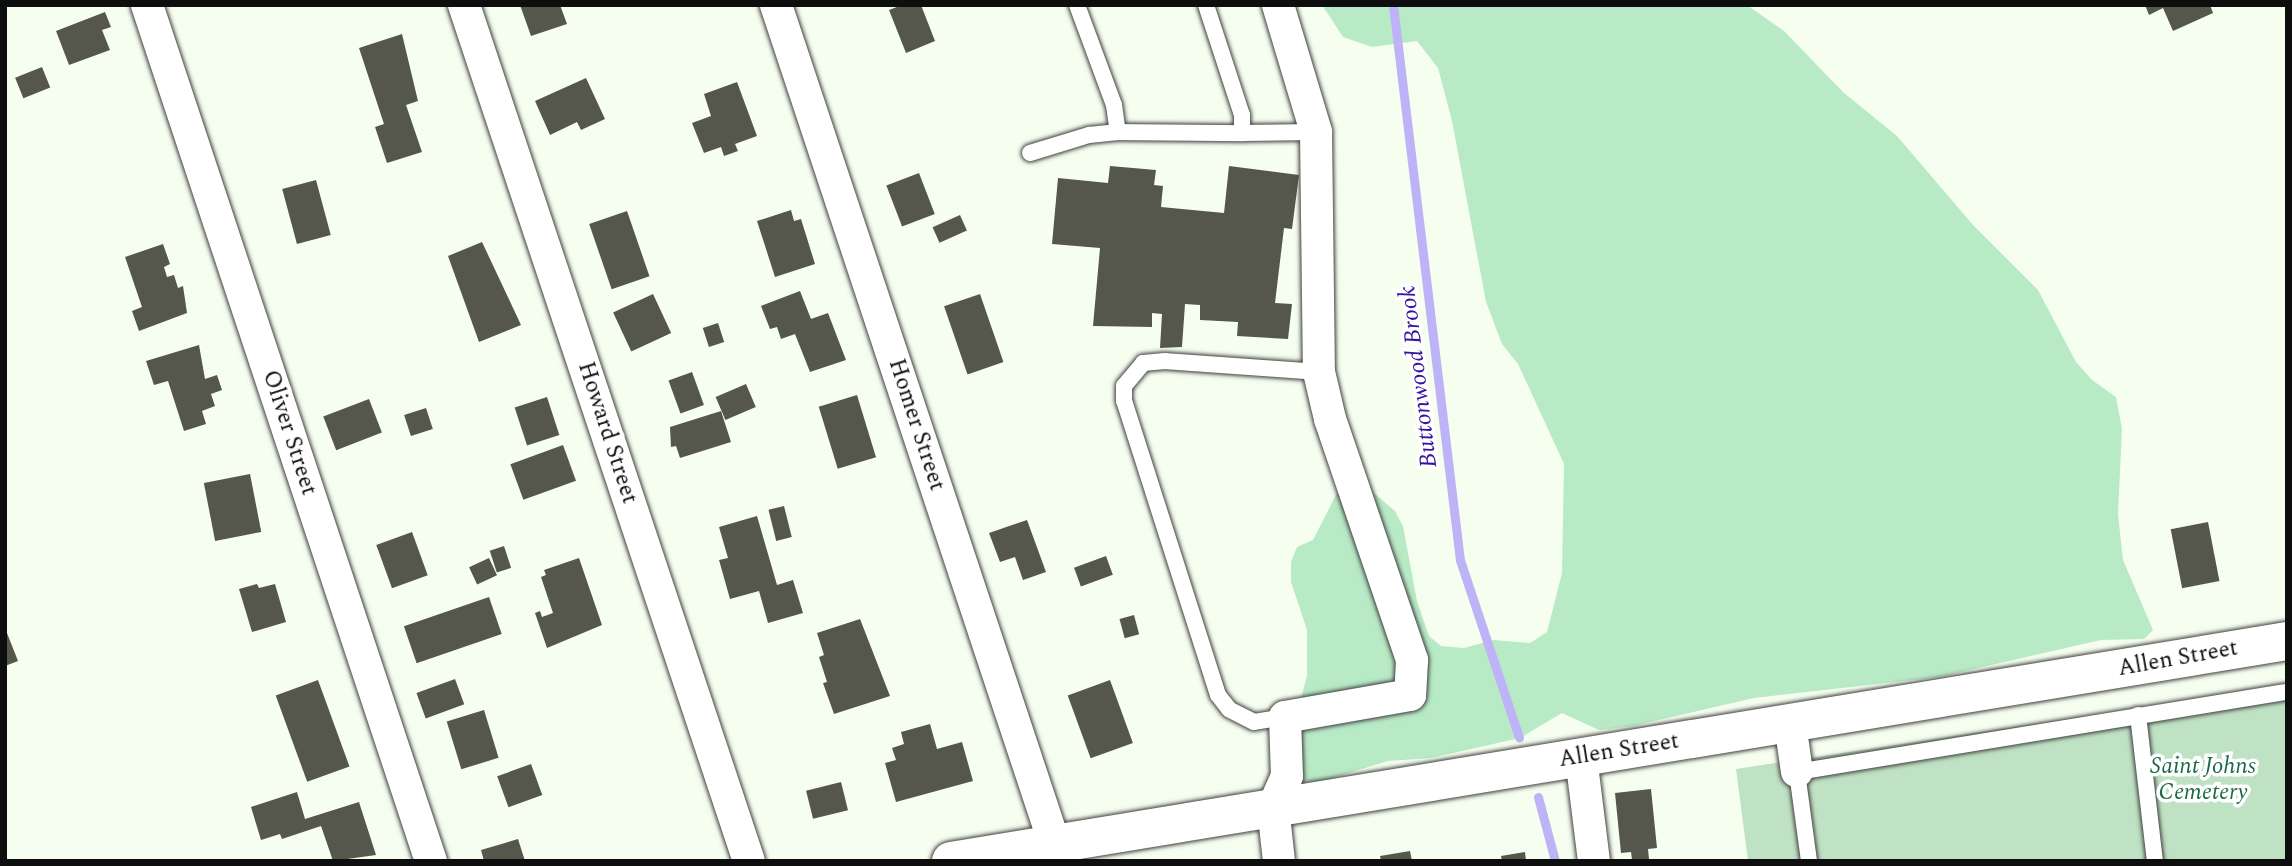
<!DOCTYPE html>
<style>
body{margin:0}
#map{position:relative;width:2292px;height:866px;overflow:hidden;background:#f6ffef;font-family:Spectral,serif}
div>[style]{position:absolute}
.green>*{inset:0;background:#b8eac6}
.cemetery>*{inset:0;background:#c0e2c4}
.stream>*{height:9px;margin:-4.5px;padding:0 4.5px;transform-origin:4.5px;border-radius:4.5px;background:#bfb3f7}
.building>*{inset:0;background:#55574a;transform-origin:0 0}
.roads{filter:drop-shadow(0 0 2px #414141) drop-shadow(0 0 2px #414141)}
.service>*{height:16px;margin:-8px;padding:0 8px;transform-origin:8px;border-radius:8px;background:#fff}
.minor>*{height:32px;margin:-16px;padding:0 16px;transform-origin:16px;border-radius:16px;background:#fff}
.tertiary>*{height:38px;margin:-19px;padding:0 19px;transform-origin:19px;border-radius:19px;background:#fff}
span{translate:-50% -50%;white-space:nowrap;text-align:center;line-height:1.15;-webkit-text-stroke:7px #fff;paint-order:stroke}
.street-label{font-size:23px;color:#0e0e0e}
.park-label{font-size:23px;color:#1d6849;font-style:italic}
.water-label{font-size:24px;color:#3614a3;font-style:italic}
.frame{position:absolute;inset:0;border:7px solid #0e0e0e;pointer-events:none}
</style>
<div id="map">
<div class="green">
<i style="clip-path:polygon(1322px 5px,1747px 5px,1784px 31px,1844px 93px,1897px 136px,1973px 225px,2038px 290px,2076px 362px,2092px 380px,2116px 397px,2122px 429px,2118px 514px,2123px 560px,2153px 630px,2144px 639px,2101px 640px,1939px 677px,1754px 698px,1633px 726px,1599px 730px,1562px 713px,1520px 738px,1431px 758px,1388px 761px,1319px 782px,1279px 779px,1307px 676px,1307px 630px,1291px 582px,1291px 562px,1297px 547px,1313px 540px,1338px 491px,1359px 488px,1374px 493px,1395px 511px,1403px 526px,1417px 601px,1429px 636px,1441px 646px,1464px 648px,1494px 640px,1530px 643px,1547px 632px,1562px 573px,1564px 464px,1518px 364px,1502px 344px,1486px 302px,1452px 121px,1438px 68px,1417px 41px,1372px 47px,1343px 37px)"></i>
</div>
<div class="cemetery">
<i style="clip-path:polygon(2287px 686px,2287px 861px,1748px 861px,1736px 769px)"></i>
</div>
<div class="stream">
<i style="left:1393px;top:5px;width:559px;rotate:83.12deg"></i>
<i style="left:1460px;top:560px;width:187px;rotate:71.6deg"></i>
<i style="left:1538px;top:797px;width:66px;rotate:75.1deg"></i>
</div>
<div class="building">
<i style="clip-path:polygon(520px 5px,560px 5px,567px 24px,531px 36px)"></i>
<i style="clip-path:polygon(902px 5px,921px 5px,935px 41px,906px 53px,889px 10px)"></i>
<i style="clip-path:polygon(2145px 5px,2210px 5px,2213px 13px,2173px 31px,2163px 8px,2149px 15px)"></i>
<i style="clip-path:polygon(105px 12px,111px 27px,102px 30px,110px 50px,69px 65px,56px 31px)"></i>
<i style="clip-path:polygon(402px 34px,418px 101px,406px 105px,422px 152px,387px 163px,375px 127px,384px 124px,359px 48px)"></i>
<i style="left:42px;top:67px;width:22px;height:29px;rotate:68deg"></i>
<i style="clip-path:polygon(586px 78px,605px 119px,581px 130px,577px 122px,550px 135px,535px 101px)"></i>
<i style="clip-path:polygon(737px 82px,757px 136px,735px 144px,738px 151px,724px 156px,721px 147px,704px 153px,692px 123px,711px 116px,704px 94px)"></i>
<i style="clip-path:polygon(1110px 166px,1156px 170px,1154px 185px,1163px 186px,1161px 207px,1224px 213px,1229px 166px,1299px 175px,1292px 229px,1284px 228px,1275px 303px,1292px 304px,1288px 339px,1237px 336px,1238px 322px,1200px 320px,1200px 305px,1185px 304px,1182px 347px,1160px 348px,1162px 314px,1152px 313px,1152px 327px,1093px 326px,1100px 248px,1052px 244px,1058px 178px,1108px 183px)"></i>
<i style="left:919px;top:173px;width:44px;height:35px;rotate:69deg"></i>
<i style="left:316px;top:180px;width:57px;height:35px;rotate:75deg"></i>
<i style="clip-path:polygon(791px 210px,794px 221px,801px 219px,815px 264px,775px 277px,757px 221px)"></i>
<i style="left:627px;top:211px;width:69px;height:40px;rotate:71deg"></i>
<i style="left:960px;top:215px;width:17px;height:30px;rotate:66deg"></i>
<i style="clip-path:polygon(482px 242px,521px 325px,479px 342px,448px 256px)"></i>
<i style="clip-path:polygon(163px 244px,170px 264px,164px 267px,167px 277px,174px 275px,178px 288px,183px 286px,187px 313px,139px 331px,132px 311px,142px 307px,125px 257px)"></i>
<i style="clip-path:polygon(800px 291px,811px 319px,828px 313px,846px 360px,810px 372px,795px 334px,781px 339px,777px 327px,770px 329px,761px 306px)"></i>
<i style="left:653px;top:294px;width:43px;height:44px;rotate:65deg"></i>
<i style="left:980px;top:294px;width:72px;height:38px;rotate:71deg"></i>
<i style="left:718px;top:323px;width:20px;height:16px;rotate:72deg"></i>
<i style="clip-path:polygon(199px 345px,205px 379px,217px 375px,222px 390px,211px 394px,215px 406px,202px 411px,206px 424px,184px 431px,168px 381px,154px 385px,146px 361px)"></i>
<i style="left:692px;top:372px;width:35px;height:25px;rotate:70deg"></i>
<i style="left:746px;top:384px;width:25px;height:33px;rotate:67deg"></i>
<i style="left:857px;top:395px;width:65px;height:40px;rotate:73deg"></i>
<i style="left:547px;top:397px;width:40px;height:34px;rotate:72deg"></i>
<i style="left:369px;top:399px;width:36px;height:49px;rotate:69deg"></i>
<i style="left:426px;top:408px;width:22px;height:23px;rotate:72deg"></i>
<i style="clip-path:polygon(721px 411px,731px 442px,680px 458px,676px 446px,671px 447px,670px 427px)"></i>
<i style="left:563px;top:445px;width:38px;height:56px;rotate:70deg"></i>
<i style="left:250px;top:474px;width:59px;height:47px;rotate:79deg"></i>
<i style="left:784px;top:506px;width:32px;height:16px;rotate:76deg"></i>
<i style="clip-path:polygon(757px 516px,777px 585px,793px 580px,803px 613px,768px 623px,759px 591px,730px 599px,719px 560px,728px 558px,719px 527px)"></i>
<i style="clip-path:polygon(1027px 520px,1046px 572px,1023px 580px,1015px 557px,1000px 562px,989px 533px)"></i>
<i style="left:2208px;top:522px;width:60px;height:38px;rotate:79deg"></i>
<i style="left:412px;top:532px;width:46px;height:38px;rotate:70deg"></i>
<i style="left:504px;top:546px;width:23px;height:15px;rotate:72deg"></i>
<i style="left:1106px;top:556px;width:20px;height:34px;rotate:70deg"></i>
<i style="left:489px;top:558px;width:19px;height:22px;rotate:65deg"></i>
<i style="clip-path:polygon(579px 558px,602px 625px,547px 648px,535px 613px,540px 611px,542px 617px,553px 613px,541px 577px,546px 575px,544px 570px)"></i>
<i style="clip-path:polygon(257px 584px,259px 588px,275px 584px,286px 622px,252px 632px,239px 589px)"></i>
<i style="left:489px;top:597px;width:39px;height:90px;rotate:71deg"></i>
<i style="left:1134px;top:615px;width:20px;height:15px;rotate:75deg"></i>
<i style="clip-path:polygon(860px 619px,890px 696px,834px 714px,823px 683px,827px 682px,819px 657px,824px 655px,817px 633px)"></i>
<i style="clip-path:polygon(5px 628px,18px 661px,5px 666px)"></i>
<i style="left:455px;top:679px;width:27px;height:41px;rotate:70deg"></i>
<i style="left:318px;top:680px;width:92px;height:45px;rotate:70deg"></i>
<i style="left:1110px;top:680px;width:67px;height:45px;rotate:70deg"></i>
<i style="left:484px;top:710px;width:50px;height:39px;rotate:73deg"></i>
<i style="clip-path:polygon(930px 724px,937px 749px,962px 742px,973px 781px,896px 802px,885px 763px,896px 760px,892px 748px,904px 744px,901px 732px)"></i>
<i style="left:531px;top:764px;width:33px;height:36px;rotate:70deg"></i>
<i style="left:841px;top:782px;width:29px;height:36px;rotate:76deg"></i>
<i style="clip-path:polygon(1651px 789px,1657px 848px,1648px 849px,1649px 859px,1632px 860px,1631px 852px,1621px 853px,1615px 793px)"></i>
<i style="clip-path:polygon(297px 792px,305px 819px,359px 802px,376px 855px,333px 861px,321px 826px,282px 839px,280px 834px,261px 840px,251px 807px)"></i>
<i style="clip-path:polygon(518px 839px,525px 861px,484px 861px,481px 850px)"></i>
<i style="clip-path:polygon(1410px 851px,1412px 861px,1381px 861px,1380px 856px)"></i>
<i style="clip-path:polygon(1525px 852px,1526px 861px,1502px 861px,1501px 856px)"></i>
</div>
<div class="roads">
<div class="service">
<i style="left:1077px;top:5px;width:107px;rotate:69.7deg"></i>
<i style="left:1114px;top:105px;width:27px;rotate:82deg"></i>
<i style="left:1206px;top:5px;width:116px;rotate:71.9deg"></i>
<i style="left:1242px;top:115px;width:18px;rotate:90deg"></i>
<i style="left:1242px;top:133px;width:74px;rotate:-0.8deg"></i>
<i style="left:1030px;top:153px;width:62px;rotate:-17deg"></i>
<i style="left:1089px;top:135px;width:29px;rotate:-6deg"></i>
<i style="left:1118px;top:132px;width:124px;rotate:0.5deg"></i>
<i style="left:2138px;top:715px;width:147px;rotate:83.4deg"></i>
<i style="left:1285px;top:717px;width:31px;rotate:171deg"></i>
<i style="left:1254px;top:722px;width:28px;rotate:-153deg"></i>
<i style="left:1229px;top:709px;width:18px;rotate:-128deg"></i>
<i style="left:1218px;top:695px;width:309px;rotate:-107.7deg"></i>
<i style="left:1124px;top:401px;width:15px;rotate:-90deg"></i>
<i style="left:1124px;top:386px;width:30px;rotate:-50deg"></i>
<i style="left:1143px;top:363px;width:22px;rotate:-5deg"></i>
<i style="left:1165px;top:361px;width:154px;rotate:4.1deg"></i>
<i style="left:1809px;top:861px;width:90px;rotate:-97.7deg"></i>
<i style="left:1797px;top:772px;width:496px;rotate:-9.3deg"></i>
</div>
<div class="minor">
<i style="left:147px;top:5px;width:902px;rotate:71.65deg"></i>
<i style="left:464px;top:5px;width:902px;rotate:71.59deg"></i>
<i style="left:776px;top:5px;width:885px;rotate:71.63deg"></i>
<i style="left:1278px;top:5px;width:133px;rotate:73.3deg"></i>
<i style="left:1316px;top:132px;width:240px;rotate:89.3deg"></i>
<i style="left:1319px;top:372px;width:48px;rotate:76.8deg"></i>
<i style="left:1330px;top:419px;width:255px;rotate:71.2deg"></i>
<i style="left:1412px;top:660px;width:35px;rotate:93deg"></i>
<i style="left:1410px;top:695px;width:127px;rotate:170deg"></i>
<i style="left:1285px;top:717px;width:59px;rotate:88.1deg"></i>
<i style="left:1287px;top:776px;width:34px;rotate:114deg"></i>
<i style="left:1273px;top:807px;width:54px;rotate:83.7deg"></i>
<i style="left:1790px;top:723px;width:49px;rotate:81.9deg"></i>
<i style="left:1581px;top:757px;width:105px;rotate:82.9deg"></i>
</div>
<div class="tertiary">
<i style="left:951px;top:861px;width:1354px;rotate:-9.35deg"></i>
</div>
</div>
<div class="street-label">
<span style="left:916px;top:425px;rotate:72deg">Homer Street</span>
<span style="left:289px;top:433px;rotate:72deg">Oliver Street</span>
<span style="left:607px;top:433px;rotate:72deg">Howard Street</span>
<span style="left:2178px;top:659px;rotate:-10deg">Allen Street</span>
<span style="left:1619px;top:751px;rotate:-9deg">Allen Street</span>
</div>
<div class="park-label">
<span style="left:2203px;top:780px">Saint Johns<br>Cemetery</span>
</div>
<div class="water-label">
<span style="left:1419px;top:377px;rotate:-97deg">Buttonwood Brook</span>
</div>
<div class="frame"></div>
</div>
